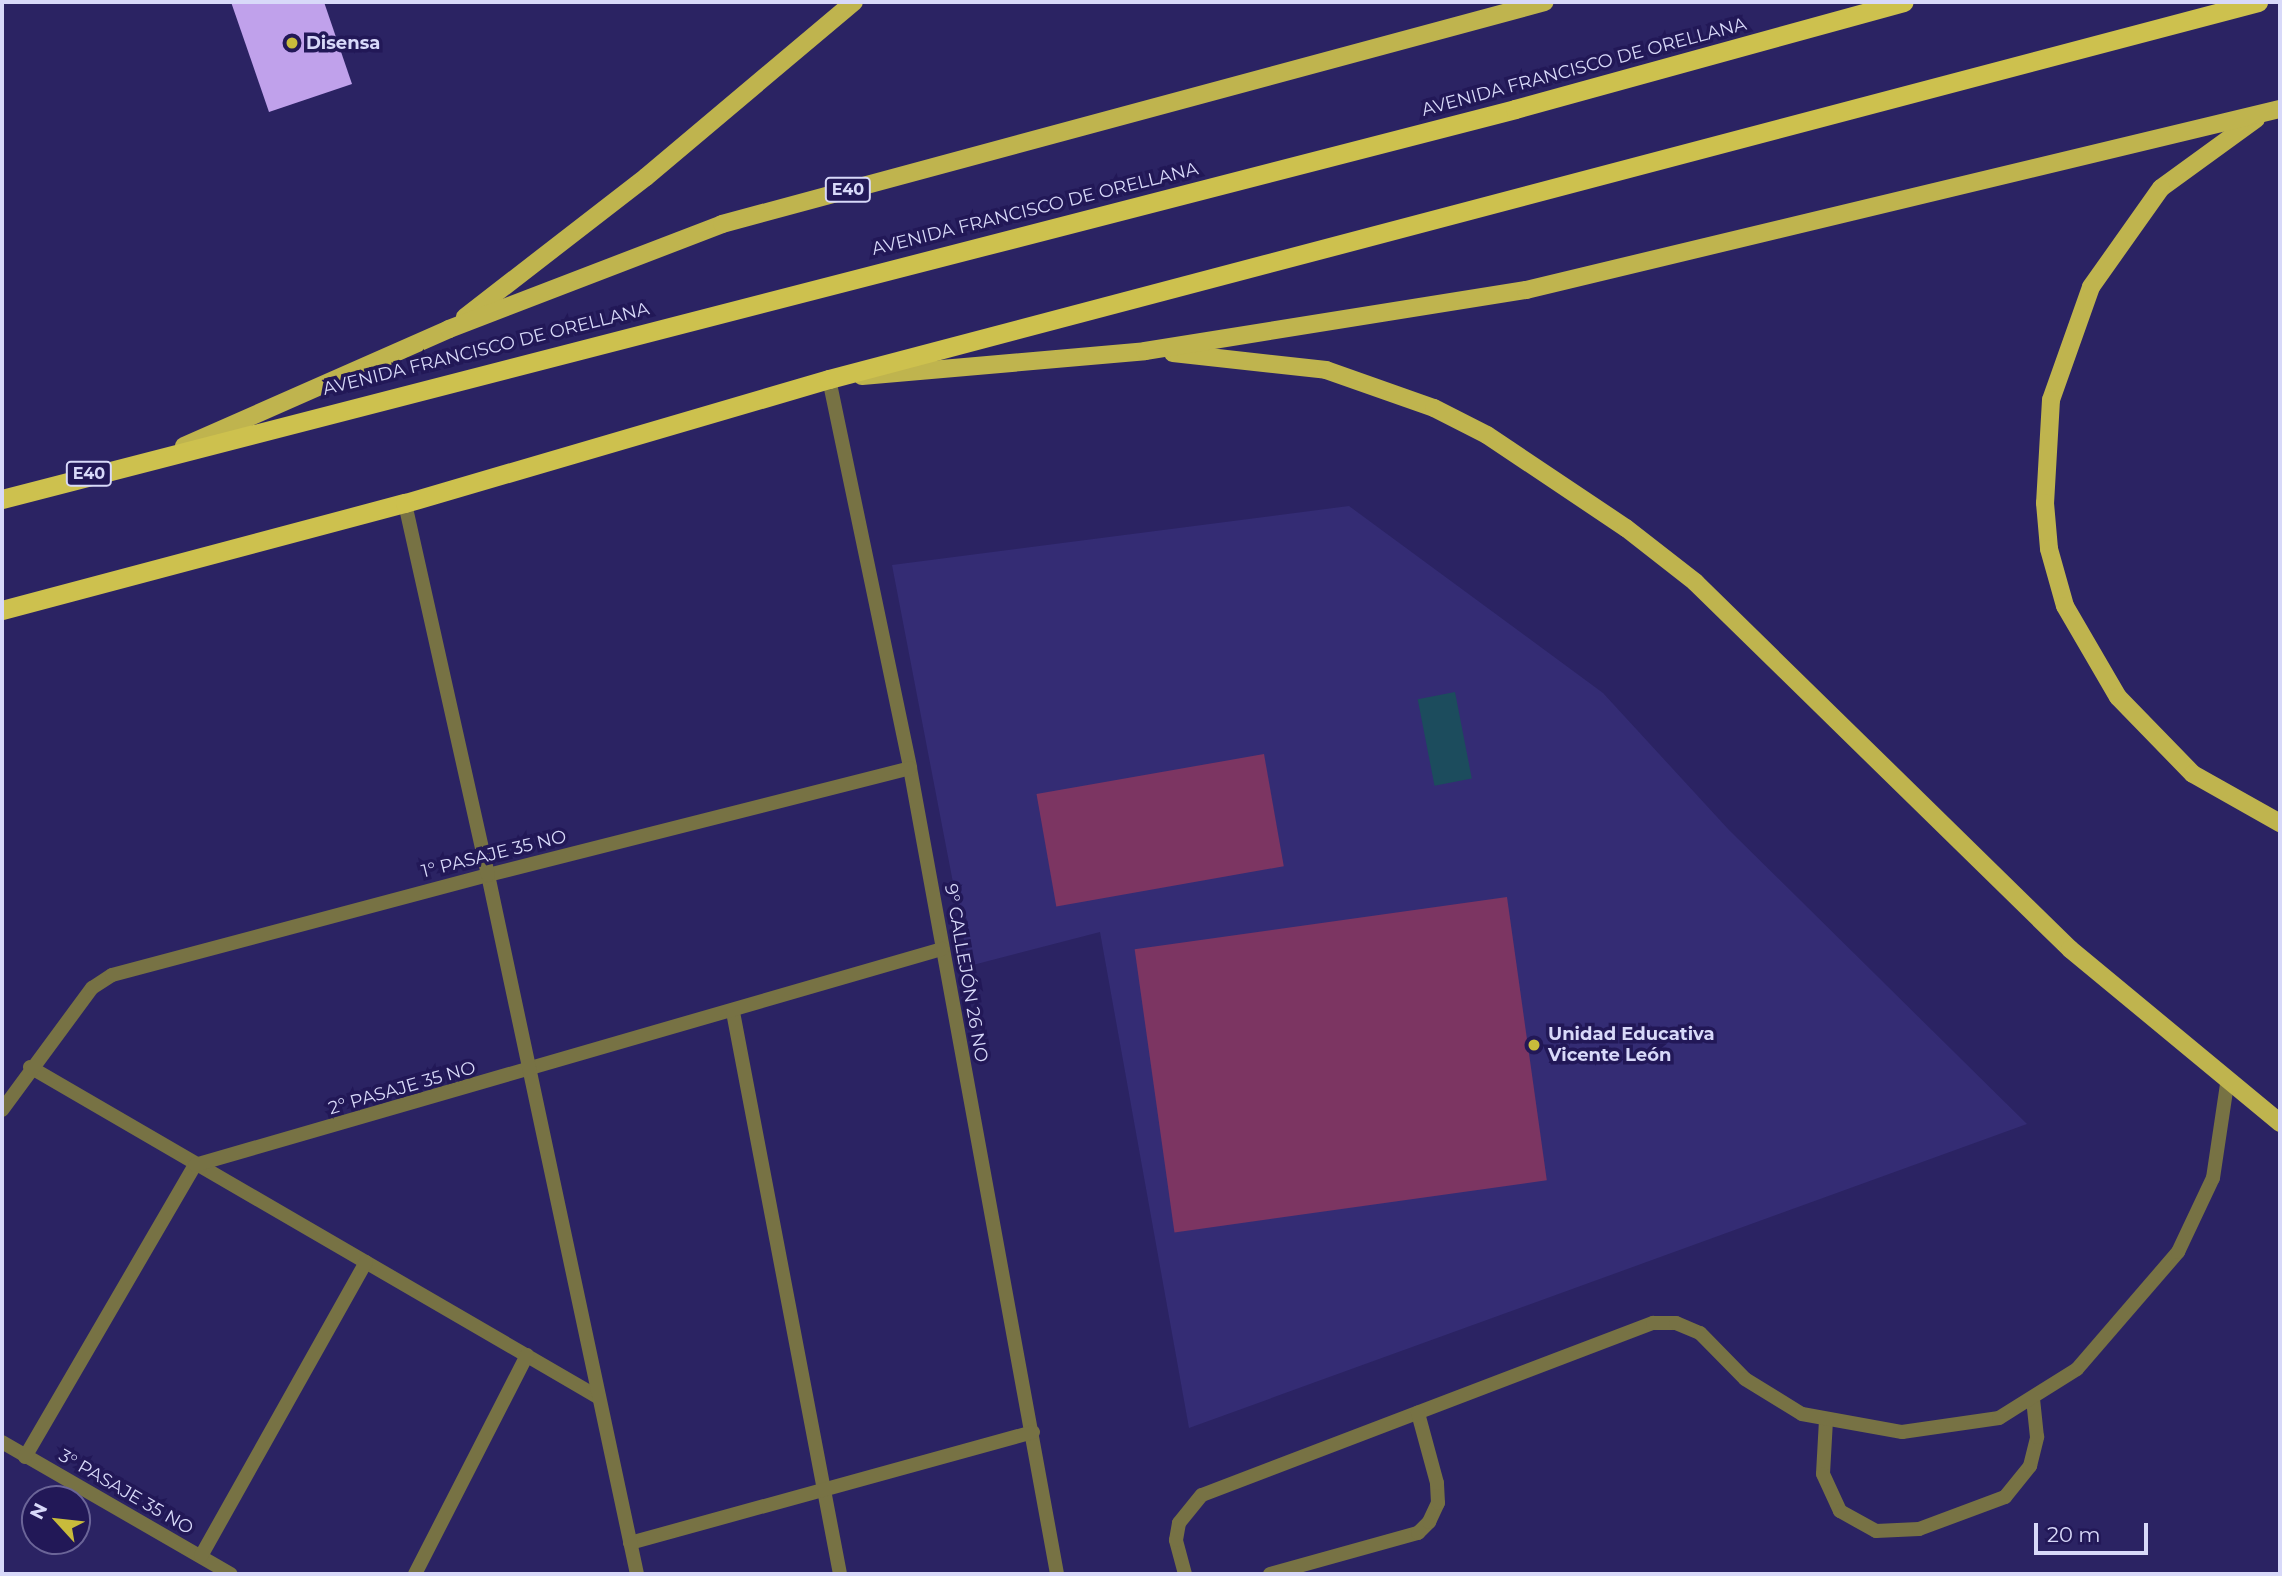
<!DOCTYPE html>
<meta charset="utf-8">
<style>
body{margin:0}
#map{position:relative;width:2282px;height:1576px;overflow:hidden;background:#2b2363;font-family:Montserrat,sans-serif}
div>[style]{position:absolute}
.built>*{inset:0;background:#342c74}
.green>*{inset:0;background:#7c3562;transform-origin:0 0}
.water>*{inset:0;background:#1c4c5d;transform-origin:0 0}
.building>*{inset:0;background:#c0a1eb}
.service>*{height:14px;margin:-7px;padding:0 7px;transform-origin:7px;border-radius:7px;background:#777244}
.minor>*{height:14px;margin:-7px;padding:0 7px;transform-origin:7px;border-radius:7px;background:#777244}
.tertiary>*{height:14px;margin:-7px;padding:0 7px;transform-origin:7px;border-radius:7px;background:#777244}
.primary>*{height:18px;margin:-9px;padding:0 9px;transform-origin:9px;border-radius:9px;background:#bfb44e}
.trunk>*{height:19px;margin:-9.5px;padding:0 9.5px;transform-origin:9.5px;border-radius:9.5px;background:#cdc14e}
.dots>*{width:19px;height:19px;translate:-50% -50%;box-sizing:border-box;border:4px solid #221857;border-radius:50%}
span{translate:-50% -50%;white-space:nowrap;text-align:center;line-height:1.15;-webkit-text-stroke:7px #221857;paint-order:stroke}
.shield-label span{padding:2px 5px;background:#221857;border:2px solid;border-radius:5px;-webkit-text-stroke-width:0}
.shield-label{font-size:16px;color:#d8d9f9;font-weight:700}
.poi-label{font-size:18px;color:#d8d9f9;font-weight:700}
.left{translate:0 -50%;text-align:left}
.street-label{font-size:18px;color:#d8d9f9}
.frame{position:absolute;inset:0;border:4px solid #d8d9f9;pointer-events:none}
.north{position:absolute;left:21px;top:1485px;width:70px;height:70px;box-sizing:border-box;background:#221857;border:2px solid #6b6598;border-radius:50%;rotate:297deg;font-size:19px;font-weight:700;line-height:28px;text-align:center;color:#d8d9f9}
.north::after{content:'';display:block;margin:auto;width:24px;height:32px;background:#c8bb3b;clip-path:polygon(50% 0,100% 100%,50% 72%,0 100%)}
.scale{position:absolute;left:2034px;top:1523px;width:114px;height:32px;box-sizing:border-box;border:4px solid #d8d9f9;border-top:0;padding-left:9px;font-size:21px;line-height:24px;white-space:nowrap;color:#d8d9f9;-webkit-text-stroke:5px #221857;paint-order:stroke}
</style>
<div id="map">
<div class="built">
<i style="clip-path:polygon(1349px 506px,1603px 693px,1729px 830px,2027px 1124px,1189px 1428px,1100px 932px,969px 966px,892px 565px)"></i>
</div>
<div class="green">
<i style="left:1264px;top:754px;width:114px;height:231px;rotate:80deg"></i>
<i style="left:1507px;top:897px;width:286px;height:376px;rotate:82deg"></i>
</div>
<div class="water">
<i style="left:1455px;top:692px;width:88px;height:38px;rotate:79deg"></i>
</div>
<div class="building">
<i style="clip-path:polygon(231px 2px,324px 2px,352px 84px,269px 112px)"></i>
</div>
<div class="service">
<i style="left:1826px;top:1420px;width:54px;rotate:93.2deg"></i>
<i style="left:1823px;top:1474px;width:41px;rotate:65.3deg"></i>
<i style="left:1840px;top:1511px;width:41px;rotate:29.1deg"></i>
<i style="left:1876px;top:1531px;width:43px;rotate:-2.7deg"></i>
<i style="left:1919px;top:1529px;width:92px;rotate:-20.4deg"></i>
<i style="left:2005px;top:1497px;width:40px;rotate:-51deg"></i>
<i style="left:2030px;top:1466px;width:30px;rotate:-76deg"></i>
<i style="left:2037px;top:1437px;width:36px;rotate:-96deg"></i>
<i style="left:1185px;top:1574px;width:35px;rotate:-105deg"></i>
<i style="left:1176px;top:1540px;width:17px;rotate:-80deg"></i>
<i style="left:1179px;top:1523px;width:36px;rotate:-51deg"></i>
<i style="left:1202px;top:1495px;width:483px;rotate:-20.9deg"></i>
<i style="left:1653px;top:1323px;width:23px"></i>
<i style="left:1676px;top:1323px;width:26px;rotate:23deg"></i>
<i style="left:1700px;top:1333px;width:64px;rotate:45.6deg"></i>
<i style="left:1745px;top:1379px;width:67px;rotate:31.6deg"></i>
<i style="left:1802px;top:1414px;width:102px;rotate:10.2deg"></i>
<i style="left:1902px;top:1432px;width:98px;rotate:-8.2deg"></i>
<i style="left:1999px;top:1418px;width:92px;rotate:-32.1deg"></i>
<i style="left:2077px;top:1369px;width:155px;rotate:-49.2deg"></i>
<i style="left:2178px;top:1252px;width:82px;rotate:-64.7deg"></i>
<i style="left:2213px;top:1178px;width:95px;rotate:-81.5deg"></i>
<i style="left:1270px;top:1574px;width:154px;rotate:-15.5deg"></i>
<i style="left:1418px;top:1533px;width:16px;rotate:-45deg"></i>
<i style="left:1429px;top:1522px;width:21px;rotate:-65deg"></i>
<i style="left:1438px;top:1503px;width:20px;rotate:-93deg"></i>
<i style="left:1437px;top:1483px;width:73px;rotate:-105.2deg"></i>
</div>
<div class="minor">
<i style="left:829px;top:379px;width:397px;rotate:78.2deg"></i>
<i style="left:910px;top:768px;width:819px;rotate:79.66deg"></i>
<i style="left:733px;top:1012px;width:572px;rotate:79.22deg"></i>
<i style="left:30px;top:1067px;width:657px;rotate:30.16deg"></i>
<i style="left:2px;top:1442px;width:264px;rotate:30deg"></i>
<i style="left:25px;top:1457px;width:338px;rotate:-59.8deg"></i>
<i style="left:195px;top:1165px;width:778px;rotate:-16.13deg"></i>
<i style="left:630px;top:1543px;width:418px;rotate:-15.4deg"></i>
<i style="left:201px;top:1556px;width:337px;rotate:-60.7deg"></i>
<i style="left:415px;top:1574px;width:246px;rotate:-62.9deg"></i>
<i style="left:637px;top:1574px;width:715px;rotate:-102.03deg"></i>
<i style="left:488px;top:875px;width:435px;rotate:-14.2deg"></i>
</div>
<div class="tertiary">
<i style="left:2px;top:1110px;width:152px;rotate:-53.6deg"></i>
<i style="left:92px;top:988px;width:24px;rotate:-33deg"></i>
<i style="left:112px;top:975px;width:389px;rotate:-14.9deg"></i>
<i style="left:488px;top:875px;width:381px;rotate:-102.6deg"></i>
</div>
<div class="primary">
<i style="left:2256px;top:119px;width:117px;rotate:144deg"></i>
<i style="left:2161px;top:188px;width:121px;rotate:125.3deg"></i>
<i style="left:2091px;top:287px;width:120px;rotate:109.5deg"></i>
<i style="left:2051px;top:400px;width:103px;rotate:93.3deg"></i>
<i style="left:2045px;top:503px;width:46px;rotate:85deg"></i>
<i style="left:2049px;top:549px;width:59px;rotate:74.3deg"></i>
<i style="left:2065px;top:606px;width:105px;rotate:59.8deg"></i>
<i style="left:2118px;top:697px;width:107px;rotate:45.8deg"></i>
<i style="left:2193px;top:774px;width:100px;rotate:29.4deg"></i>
<i style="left:465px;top:317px;width:229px;rotate:-37.7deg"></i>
<i style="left:646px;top:177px;width:272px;rotate:-40.1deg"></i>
<i style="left:1173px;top:353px;width:154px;rotate:6.3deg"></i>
<i style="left:1326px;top:370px;width:114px;rotate:19.4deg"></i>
<i style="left:1434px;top:408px;width:59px;rotate:27deg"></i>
<i style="left:1487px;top:435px;width:167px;rotate:33.8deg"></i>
<i style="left:1626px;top:528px;width:88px;rotate:38deg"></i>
<i style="left:1695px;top:582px;width:525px;rotate:44.38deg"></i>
<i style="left:2070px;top:949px;width:273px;rotate:39.6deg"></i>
<i style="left:862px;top:376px;width:284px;rotate:-5deg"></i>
<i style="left:1145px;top:351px;width:386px;rotate:-9.1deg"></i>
<i style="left:1526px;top:290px;width:775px;rotate:-13.5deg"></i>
<i style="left:184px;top:446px;width:290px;rotate:-23.8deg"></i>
<i style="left:449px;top:329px;width:292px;rotate:-21deg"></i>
<i style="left:722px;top:224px;width:852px;rotate:-15.1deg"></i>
</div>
<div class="trunk">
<i style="left:2px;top:499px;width:1562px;rotate:-14.45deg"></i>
<i style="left:1515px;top:109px;width:403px;rotate:-15.4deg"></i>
<i style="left:2px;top:610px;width:417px;rotate:-14.9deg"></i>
<i style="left:405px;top:503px;width:442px;rotate:-16.3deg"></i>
<i style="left:829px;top:379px;width:1478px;rotate:-14.78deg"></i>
</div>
<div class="dots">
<i style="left:292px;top:43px;background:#c8bb3b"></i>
<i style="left:1534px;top:1045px;background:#c8bb3b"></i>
</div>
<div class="shield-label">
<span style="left:848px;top:190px">E40</span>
<span style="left:89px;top:474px">E40</span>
</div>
<div class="poi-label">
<span class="left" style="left:306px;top:43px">Disensa</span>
<span class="left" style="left:1548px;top:1045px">Unidad Educativa<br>Vicente León</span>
</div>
<div class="street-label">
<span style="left:1584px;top:67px;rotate:-15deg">AVENIDA FRANCISCO DE ORELLANA</span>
<span style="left:1035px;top:209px;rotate:-14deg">AVENIDA FRANCISCO DE ORELLANA</span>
<span style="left:486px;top:349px;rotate:-14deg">AVENIDA FRANCISCO DE ORELLANA</span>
<span style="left:494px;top:854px;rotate:-14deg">1° PASAJE 35 NO</span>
<span style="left:966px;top:973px;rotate:80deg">9° CALLEJÓN 26 NO</span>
<span style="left:402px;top:1088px;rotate:-16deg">2° PASAJE 35 NO</span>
<span style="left:126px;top:1492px;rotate:30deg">3° PASAJE 35 NO</span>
</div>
<div class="frame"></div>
<div class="north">N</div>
<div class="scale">20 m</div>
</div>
